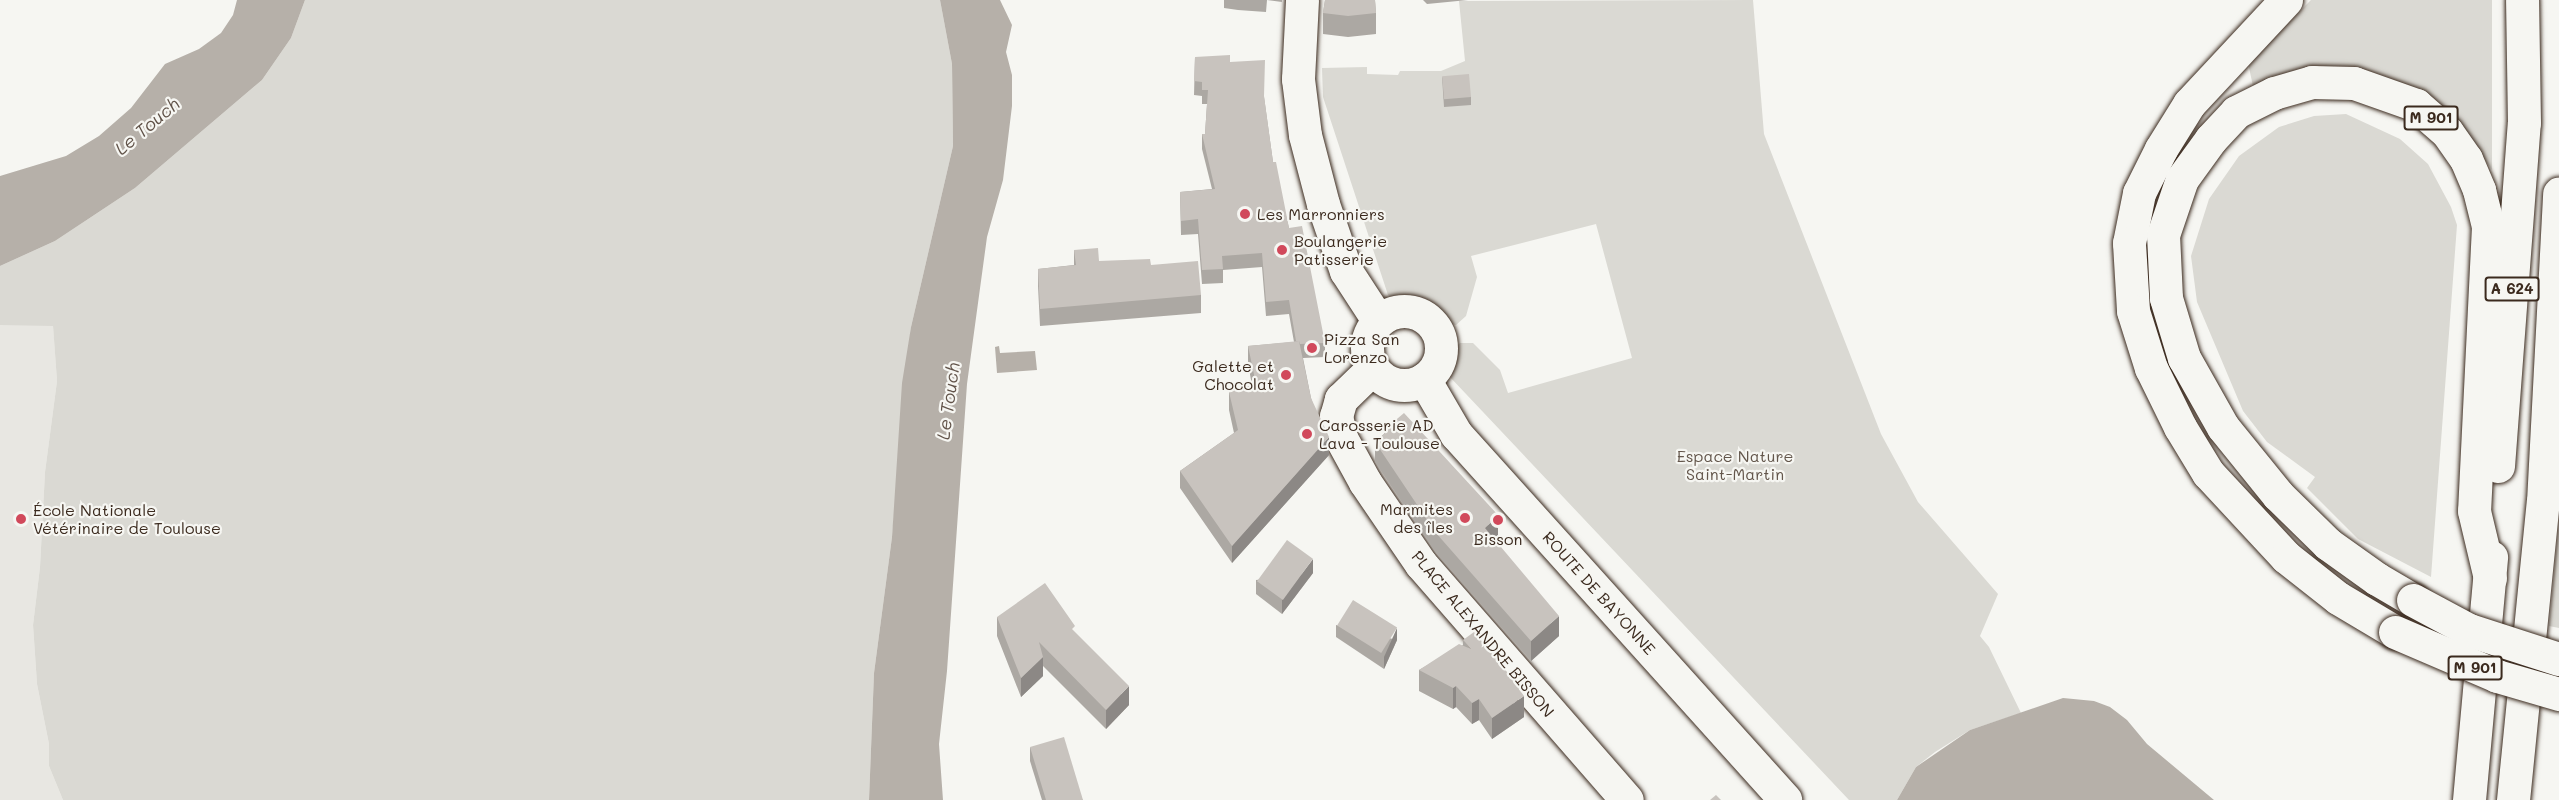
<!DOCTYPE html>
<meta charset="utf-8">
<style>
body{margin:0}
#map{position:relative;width:2559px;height:800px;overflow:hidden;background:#f6f6f2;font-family:Mali,sans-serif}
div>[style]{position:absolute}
.built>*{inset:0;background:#e8e7e2}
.green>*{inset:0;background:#dad9d3}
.water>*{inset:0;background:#b6b0a9}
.roads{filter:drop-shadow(0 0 2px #3b2a1e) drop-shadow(0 0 2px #3b2a1e)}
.minor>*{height:33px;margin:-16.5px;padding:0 16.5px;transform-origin:16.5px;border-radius:16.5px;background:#f6f6f2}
.minor>.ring{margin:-16.5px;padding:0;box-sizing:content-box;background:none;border:33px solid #f6f6f2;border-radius:50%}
.highway>*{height:33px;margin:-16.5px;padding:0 16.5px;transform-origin:16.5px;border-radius:16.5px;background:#f6f6f2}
.bridges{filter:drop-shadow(0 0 2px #3b2a1e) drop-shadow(0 0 2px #3b2a1e)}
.highway-bridge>*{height:33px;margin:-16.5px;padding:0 16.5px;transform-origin:16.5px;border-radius:16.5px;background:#f6f6f2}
.wall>*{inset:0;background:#aca8a3}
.shaded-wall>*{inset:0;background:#8c8885}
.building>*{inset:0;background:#c8c3be;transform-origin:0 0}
.dots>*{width:16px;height:16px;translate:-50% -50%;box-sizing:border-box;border:3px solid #f6f6f2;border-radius:50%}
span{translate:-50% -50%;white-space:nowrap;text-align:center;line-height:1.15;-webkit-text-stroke:4.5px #f6f6f2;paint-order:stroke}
.shield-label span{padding:2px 4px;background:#f6f6f2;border:2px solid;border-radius:4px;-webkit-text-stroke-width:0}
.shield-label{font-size:15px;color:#3b2a1e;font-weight:700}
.poi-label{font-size:16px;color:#3b2a1e}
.left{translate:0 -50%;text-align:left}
.right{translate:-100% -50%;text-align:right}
.park-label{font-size:16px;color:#63564b}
.street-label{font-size:16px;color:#3b2a1e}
.water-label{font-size:18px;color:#605248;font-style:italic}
</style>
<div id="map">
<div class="built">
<i style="clip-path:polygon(0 325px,53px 325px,57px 381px,45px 472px,40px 567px,33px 625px,37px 684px,49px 744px,49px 766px,63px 800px,0 800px)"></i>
</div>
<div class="green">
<i style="clip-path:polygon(305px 0,940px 0,952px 64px,953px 146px,911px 327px,892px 537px,874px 673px,869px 800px,63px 800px,49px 766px,49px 744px,37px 684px,33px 625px,40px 567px,45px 472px,57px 381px,53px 326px,0 325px,0 266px,55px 241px,135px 188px,262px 80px,291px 38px)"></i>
<i style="clip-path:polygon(1753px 0,1764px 134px,1881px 434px,1918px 502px,1998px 594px,1980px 636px,1989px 647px,2021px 713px,1970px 730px,1935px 752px,1916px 767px,1897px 800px,1849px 800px,1449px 376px,1452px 351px,1460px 343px,1473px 343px,1500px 370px,1508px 393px,1632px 358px,1596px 224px,1471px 256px,1477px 277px,1466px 316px,1456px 325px,1445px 323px,1423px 306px,1402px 302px,1388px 295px,1323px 97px,1322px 68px,1367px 67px,1367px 74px,1398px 75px,1400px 71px,1441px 71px,1465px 61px,1459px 1px)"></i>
<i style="clip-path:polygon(2311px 0,2492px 0,2492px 170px,2465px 131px,2443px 108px,2253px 86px,2248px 63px)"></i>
<i style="clip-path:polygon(2346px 114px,2400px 139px,2428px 164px,2451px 207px,2457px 225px,2431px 577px,2358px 539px,2307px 488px,2315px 477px,2267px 442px,2243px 411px,2197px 302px,2191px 256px,2209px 199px,2239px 156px,2279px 127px,2314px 116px)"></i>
<i style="clip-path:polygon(2559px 523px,2559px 628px,2549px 626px)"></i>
</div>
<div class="water">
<i style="clip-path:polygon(237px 0,305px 0,291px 38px,262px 80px,135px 188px,55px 241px,0 266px,0 176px,66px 156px,99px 136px,131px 108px,165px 64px,199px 49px,221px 33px,233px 15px)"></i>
<i style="clip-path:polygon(940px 0,1000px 0,1012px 25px,1006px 52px,1012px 75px,1012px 106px,1003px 180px,987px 237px,967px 384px,947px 671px,939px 744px,943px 800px,869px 800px,874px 673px,892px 537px,902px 383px,911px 327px,953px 146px,952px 64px)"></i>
<i style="clip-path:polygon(999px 346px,1000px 353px,1035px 351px,1037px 370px,997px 373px,995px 347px)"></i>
<i style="clip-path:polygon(2063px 698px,2094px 701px,2110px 707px,2127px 720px,2147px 744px,2214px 800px,1897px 800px,1916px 767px,1970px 730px)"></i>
</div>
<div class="roads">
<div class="minor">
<i style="left:1302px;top:0;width:79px;rotate:92.9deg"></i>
<i style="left:1298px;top:79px;width:56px;rotate:82.9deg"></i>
<i style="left:1305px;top:135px;width:71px;rotate:75.4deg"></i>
<i style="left:1323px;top:204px;width:71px;rotate:71.1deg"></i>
<i style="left:1346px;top:271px;width:59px;rotate:56.9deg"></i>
<i class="ring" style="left:1367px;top:311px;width:41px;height:41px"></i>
<i style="left:1373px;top:368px;width:45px;rotate:135.9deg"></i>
<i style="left:1341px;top:399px;width:18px;rotate:106deg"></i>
<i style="left:1336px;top:416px;width:23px;rotate:77deg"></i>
<i style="left:1341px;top:438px;width:50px;rotate:61.4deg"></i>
<i style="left:1365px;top:482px;width:99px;rotate:55.7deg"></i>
<i style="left:1421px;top:564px;width:313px;rotate:48.9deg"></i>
<i style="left:1424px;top:379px;width:64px;rotate:59.8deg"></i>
<i style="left:1456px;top:434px;width:492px;rotate:48deg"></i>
</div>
<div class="highway">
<i style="left:2286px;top:0;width:142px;rotate:133deg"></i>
<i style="left:2189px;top:104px;width:53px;rotate:121.9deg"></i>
<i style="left:2161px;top:149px;width:49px;rotate:116.6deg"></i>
<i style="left:2139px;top:193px;width:51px;rotate:101.3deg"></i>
<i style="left:2129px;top:243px;width:68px;rotate:86.6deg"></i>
<i style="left:2133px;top:311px;width:60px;rotate:72.5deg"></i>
<i style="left:2151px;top:368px;width:66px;rotate:63.8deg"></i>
<i style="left:2180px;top:427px;width:54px;rotate:58.7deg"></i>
<i style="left:2208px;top:473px;width:115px;rotate:47.1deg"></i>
<i style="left:2286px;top:557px;width:66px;rotate:38.3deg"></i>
<i style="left:2338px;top:598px;width:66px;rotate:30.8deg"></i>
<i style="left:2498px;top:466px;width:344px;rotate:-85.7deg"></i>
<i style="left:2524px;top:123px;width:123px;rotate:-90.9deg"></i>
<i style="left:2413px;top:600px;width:42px;rotate:-149.7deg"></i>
<i style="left:2377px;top:579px;width:60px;rotate:-144.5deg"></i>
<i style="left:2328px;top:544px;width:70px;rotate:-135.6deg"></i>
<i style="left:2278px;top:495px;width:87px;rotate:-129deg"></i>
<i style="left:2223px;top:427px;width:79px;rotate:-119.5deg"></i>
<i style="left:2184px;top:358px;width:63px;rotate:-106.7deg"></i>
<i style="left:2166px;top:298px;width:63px;rotate:-92.7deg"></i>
<i style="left:2163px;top:235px;width:59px;rotate:-71.3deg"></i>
<i style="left:2182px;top:179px;width:49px;rotate:-54.1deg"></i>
<i style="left:2211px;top:139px;width:37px;rotate:-47deg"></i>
<i style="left:2236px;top:112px;width:42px;rotate:-26.6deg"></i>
<i style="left:2274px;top:93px;width:40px;rotate:-16deg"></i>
<i style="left:2312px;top:82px;width:42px;rotate:1.4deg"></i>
<i style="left:2354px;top:83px;width:66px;rotate:19.5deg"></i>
<i style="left:2416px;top:105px;width:41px;rotate:41.1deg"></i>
<i style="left:2447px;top:132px;width:33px;rotate:55deg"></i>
<i style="left:2466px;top:159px;width:34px;rotate:67deg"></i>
<i style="left:2479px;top:190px;width:37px;rotate:76deg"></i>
<i style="left:2488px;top:226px;width:285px;rotate:92.8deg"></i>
<i style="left:2474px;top:511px;width:69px;rotate:76.6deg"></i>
<i style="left:2469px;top:800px;width:244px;rotate:-84.8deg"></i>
<i style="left:2513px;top:800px;width:300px;rotate:-84.3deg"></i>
<i style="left:2543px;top:502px;width:309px;rotate:-87deg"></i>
</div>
</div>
<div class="bridges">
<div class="highway-bridge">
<i style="left:2413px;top:600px;width:64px;rotate:28.2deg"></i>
<i style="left:2469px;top:630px;width:95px;rotate:17.9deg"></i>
<i style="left:2395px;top:632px;width:111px;rotate:23.3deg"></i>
<i style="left:2497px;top:676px;width:65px;rotate:16.2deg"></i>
</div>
</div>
<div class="wall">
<i style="clip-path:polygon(1224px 0,1282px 0,1282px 2px,1267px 0,1266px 12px,1238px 10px,1224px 8px)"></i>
<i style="clip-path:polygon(1325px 0,1380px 0,1375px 0,1376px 13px,1376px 34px,1348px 37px,1323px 34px,1323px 13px)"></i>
<i style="clip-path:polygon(1423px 0,1468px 0,1427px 4px)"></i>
<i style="clip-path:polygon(1195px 57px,1230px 62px,1264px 97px,1273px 162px,1289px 228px,1325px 343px,1325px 357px,1303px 358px,1311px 398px,1329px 455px,1232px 563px,1180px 488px,1180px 471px,1234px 433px,1229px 410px,1229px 392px,1252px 385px,1248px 364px,1248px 346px,1294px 342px,1289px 314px,1266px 316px,1262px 267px,1223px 270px,1223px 283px,1202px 284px,1198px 234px,1181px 235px,1180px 192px,1212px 189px,1202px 149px,1202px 134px,1205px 134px,1207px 104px,1202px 104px,1202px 96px,1194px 95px)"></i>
<i style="clip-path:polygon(1442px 77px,1471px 97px,1471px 105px,1444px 107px)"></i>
<i style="clip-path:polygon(1074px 250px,1099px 261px,1151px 265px,1201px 295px,1201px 313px,1040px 326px,1038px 286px,1038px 269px,1074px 265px)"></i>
<i style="clip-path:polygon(1384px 430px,1498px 535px,1494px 539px,1559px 636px,1531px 661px,1436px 553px,1375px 462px,1375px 442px,1384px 434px)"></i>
<i style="clip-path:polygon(1313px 573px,1282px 614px,1256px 594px,1256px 580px)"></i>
<i style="clip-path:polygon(997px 617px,1075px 633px,1129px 705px,1106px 729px,1043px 666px,1043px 676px,1021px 697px,997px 636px)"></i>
<i style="clip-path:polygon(1336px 625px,1397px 640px,1384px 669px,1336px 637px)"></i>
<i style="clip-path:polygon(1463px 640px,1524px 717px,1492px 739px,1479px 720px,1472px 724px,1456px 707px,1453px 709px,1419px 691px,1419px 670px,1463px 645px)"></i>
<i style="clip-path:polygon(1030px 747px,1083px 800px,1042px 800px,1030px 761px)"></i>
</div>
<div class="shaded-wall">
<i style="clip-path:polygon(1329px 437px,1329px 455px,1232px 563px,1232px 546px)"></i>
<i style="clip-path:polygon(1498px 515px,1498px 535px,1485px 548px,1485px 528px)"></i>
<i style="clip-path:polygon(1313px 559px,1313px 573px,1282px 614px,1282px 600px)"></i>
<i style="clip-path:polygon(1559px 616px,1559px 636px,1531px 661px,1531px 641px)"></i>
<i style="clip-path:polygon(1397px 628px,1397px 640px,1384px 669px,1384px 657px)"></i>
<i style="clip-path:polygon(1043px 657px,1043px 676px,1021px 697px,1021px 678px)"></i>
<i style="clip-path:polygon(1129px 686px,1129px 705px,1106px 729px,1106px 710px)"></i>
<i style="clip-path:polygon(1456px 686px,1456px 707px,1453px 709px,1453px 688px)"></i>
<i style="clip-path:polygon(1524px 696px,1524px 717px,1492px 739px,1492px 718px)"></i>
<i style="clip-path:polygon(1479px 699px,1479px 720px,1472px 724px,1472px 703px)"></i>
</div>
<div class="building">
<i style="clip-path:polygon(1325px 0,1375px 0,1376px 13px,1348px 16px,1323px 13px)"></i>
<i style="clip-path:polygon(1230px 55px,1230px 62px,1265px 60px,1264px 96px,1273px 162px,1276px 162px,1289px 228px,1302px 226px,1325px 343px,1300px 344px,1299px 341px,1296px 341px,1289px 300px,1266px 302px,1262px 253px,1222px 256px,1223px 269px,1202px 270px,1198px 219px,1181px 221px,1180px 192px,1215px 189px,1202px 134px,1205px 134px,1208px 90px,1202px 90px,1202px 82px,1194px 81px,1195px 57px)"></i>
<i style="left:1469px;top:74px;width:23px;height:27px;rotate:85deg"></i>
<i style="clip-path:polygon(1098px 248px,1099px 261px,1150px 259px,1151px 265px,1198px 261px,1201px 295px,1040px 309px,1038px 269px,1076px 265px,1074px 250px)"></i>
<i style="clip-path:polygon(1299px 341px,1311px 398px,1329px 437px,1232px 546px,1180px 471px,1238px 430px,1229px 392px,1256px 384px,1248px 346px)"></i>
<i style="clip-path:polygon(1404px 413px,1498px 515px,1485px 528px,1559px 616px,1531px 641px,1436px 533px,1375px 442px,1386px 432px,1384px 430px)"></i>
<i style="left:1287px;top:540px;width:32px;height:51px;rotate:36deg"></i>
<i style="clip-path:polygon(1045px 583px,1075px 626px,1072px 629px,1129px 686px,1106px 710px,1039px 642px,1043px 657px,1021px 678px,997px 617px)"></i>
<i style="left:1353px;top:600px;width:52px;height:30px;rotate:32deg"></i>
<i style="clip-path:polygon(1474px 632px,1502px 665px,1524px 696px,1492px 718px,1479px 699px,1472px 703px,1456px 686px,1453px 688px,1419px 670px,1459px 644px,1471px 649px,1463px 640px)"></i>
<i style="clip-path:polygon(1064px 737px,1083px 800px,1046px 800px,1030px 747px)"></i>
<i style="clip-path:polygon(1716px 795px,1721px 800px,1710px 800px)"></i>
</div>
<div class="dots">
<i style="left:1245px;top:214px;background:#d1495b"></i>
<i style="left:1282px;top:250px;background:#d1495b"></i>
<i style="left:1312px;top:348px;background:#d1495b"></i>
<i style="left:1286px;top:375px;background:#d1495b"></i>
<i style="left:1307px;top:434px;background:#d1495b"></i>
<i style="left:1465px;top:518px;background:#d1495b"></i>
<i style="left:21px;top:519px;background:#d1495b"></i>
<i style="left:1498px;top:520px;background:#d1495b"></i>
</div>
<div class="shield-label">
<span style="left:2431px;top:118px">M 901</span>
<span style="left:2512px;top:289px">A 624</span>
<span style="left:2475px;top:668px">M 901</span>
</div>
<div class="poi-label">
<span class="left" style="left:1257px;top:214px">Les Marronniers</span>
<span class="left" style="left:1294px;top:250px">Boulangerie<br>Patisserie</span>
<span class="left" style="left:1324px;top:348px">Pizza San<br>Lorenzo</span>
<span class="right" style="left:1274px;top:375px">Galette et<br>Chocolat</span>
<span class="left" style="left:1319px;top:434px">Carosserie AD<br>Lava - Toulouse</span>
<span class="right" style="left:1453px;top:518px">Marmites<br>des îles</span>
<span class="left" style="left:33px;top:519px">École Nationale<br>Vétérinaire de Toulouse</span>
<span style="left:1498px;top:539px">Bisson</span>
</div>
<div class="park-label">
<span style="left:1735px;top:465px">Espace Nature<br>Saint-Martin</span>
</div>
<div class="street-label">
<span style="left:1599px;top:593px;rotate:48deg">ROUTE DE BAYONNE</span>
<span style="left:1483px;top:634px;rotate:50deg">PLACE ALEXANDRE BISSON</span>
</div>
<div class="water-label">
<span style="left:147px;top:126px;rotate:-40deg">Le Touch</span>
<span style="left:948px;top:401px;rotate:-82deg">Le Touch</span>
</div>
</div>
